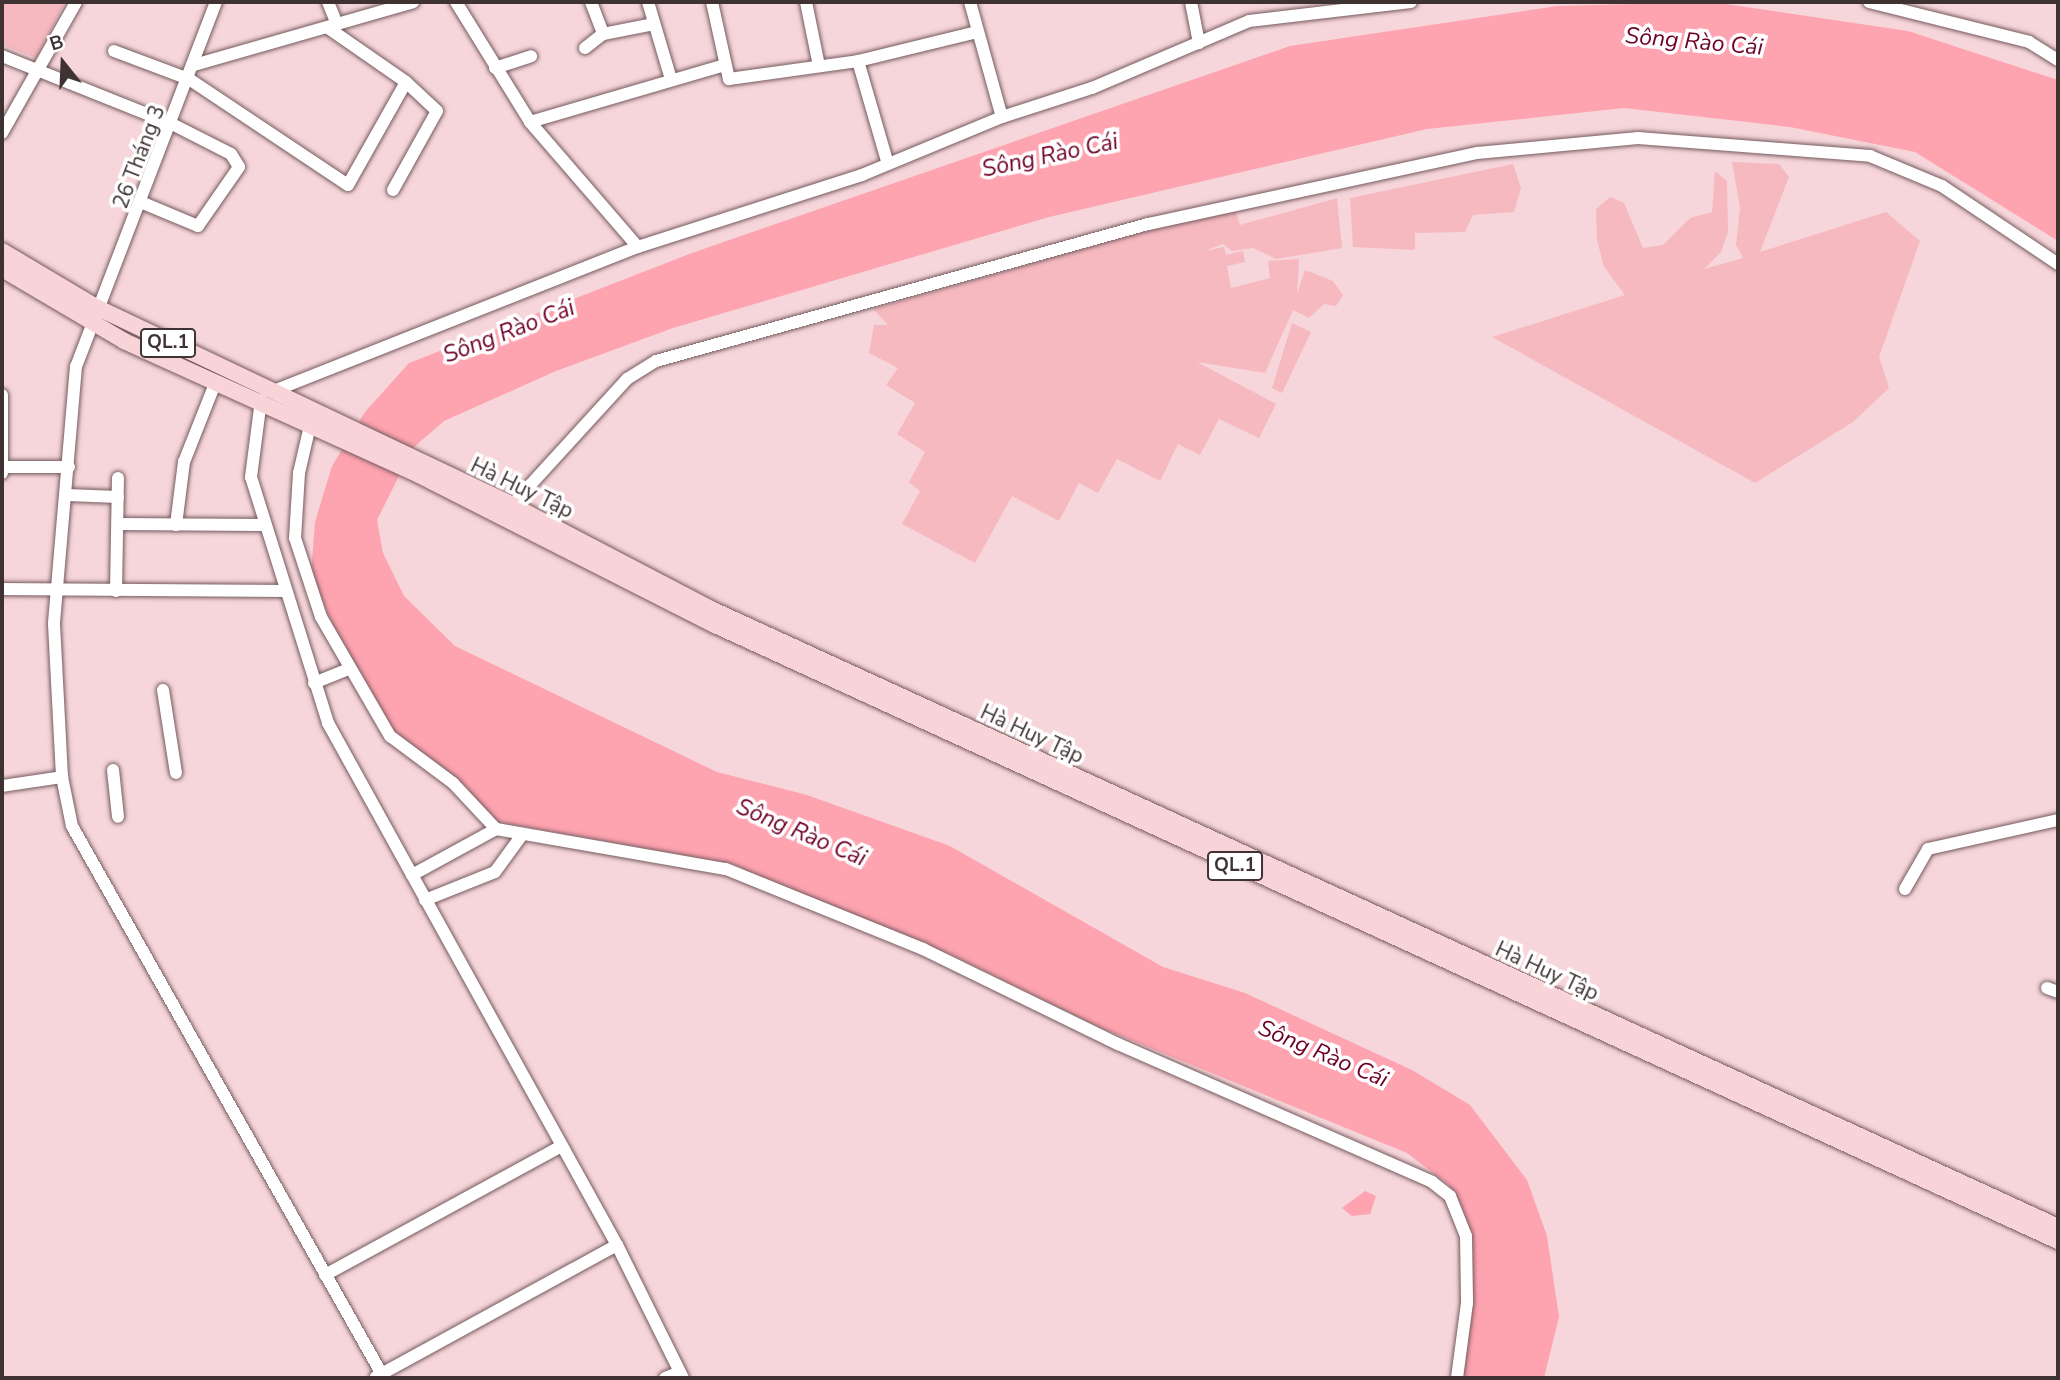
<!DOCTYPE html>
<meta charset="utf-8">
<style>
body{margin:0}
#map{position:relative;width:2060px;height:1380px;overflow:hidden;background:#f6d6da;font-family:"Nunito Sans",sans-serif}
div>[style]{position:absolute}
.green>*{inset:0;background:#f6b9c0}
.water>*{inset:0;background:#fea3b0}
.roads{filter:drop-shadow(0 0 2px #755a5d) drop-shadow(0 0 2px #755a5d)}
.minor>*{height:12px;margin:-6px;padding:0 6px;transform-origin:6px;border-radius:6px;background:#fff}
.major>*{height:16px;margin:-8px;padding:0 8px;transform-origin:8px;border-radius:8px;background:#f8d3d8}
span{translate:-50% -50%;white-space:nowrap;text-align:center;line-height:1.15;-webkit-text-stroke:7px #fff;paint-order:stroke}
.shield-label span{padding:2px 5px;background:#fff;border:2px solid;border-radius:5px;-webkit-text-stroke-width:0}
.shield-label{font-size:19px;color:#3e3233;font-weight:700}
.street-label{font-size:21px;color:#3e3233}
.water-label{font-size:23px;color:#6e0027;font-style:italic}
.frame{position:absolute;inset:0;border:4px solid #3e3233;pointer-events:none}
.north{position:absolute;left:28px;top:28px;width:70px;height:70px;-webkit-text-stroke:5px #fff;paint-order:stroke;rotate:342deg;font-size:19px;font-weight:700;line-height:28px;text-align:center;color:#3e3233}
.north::after{content:'';display:block;margin:auto;width:24px;height:32px;background:#3e3233;clip-path:polygon(50% 0,100% 100%,50% 72%,0 100%)}
</style>
<div id="map">
<div class="green">
<i style="clip-path:polygon(2px 2px,65px 2px,36px 58px,2px 45px)"></i>
<i style="clip-path:polygon(1732px 162px,1779px 164px,1789px 177px,1760px 252px,1886px 212px,1920px 241px,1879px 357px,1889px 388px,1853px 422px,1755px 483px,1492px 337px,1625px 295px,1604px 267px,1597px 240px,1596px 209px,1610px 197px,1624px 203px,1643px 248px,1663px 245px,1690px 218px,1712px 212px,1715px 171px,1727px 181px,1728px 232px,1721px 252px,1704px 269px,1743px 258px,1736px 245px,1740px 208px)"></i>
<i style="clip-path:polygon(1513px 164px,1521px 188px,1514px 212px,1473px 215px,1465px 232px,1415px 233px,1415px 250px,1353px 247px,1350px 198px)"></i>
<i style="clip-path:polygon(1337px 198px,1342px 248px,1276px 259px,1253px 248px,1232px 251px,1223px 244px,1204px 251px,1224px 247px,1226px 255px,1243px 251px,1245px 262px,1227px 266px,1231px 288px,1270px 278px,1268px 261px,1299px 259px,1297px 294px,1305px 270px,1333px 281px,1343px 295px,1336px 306px,1324px 304px,1309px 318px,1293px 310px,1265px 373px,1197px 362px,1276px 404px,1259px 438px,1219px 419px,1200px 455px,1178px 444px,1160px 481px,1117px 459px,1098px 493px,1079px 483px,1059px 521px,1012px 496px,975px 563px,902px 524px,920px 491px,909px 482px,925px 452px,897px 434px,915px 403px,886px 385px,898px 368px,869px 353px,874px 325px,888px 325px,873px 309px,1234px 206px,1240px 225px)"></i>
<i style="clip-path:polygon(1292px 323px,1311px 332px,1282px 393px,1272px 388px)"></i>
</div>
<div class="water">
<i style="clip-path:polygon(1712px 2px,1908px 31px,2058px 80px,2058px 241px,1915px 152px,1790px 127px,1624px 108px,1427px 129px,1049px 217px,673px 328px,556px 371px,444px 421px,413px 448px,377px 520px,383px 553px,404px 596px,455px 646px,717px 772px,807px 795px,950px 846px,1163px 967px,1245px 993px,1412px 1070px,1470px 1105px,1527px 1180px,1547px 1236px,1559px 1317px,1544px 1378px,1464px 1378px,1471px 1238px,1450px 1186px,1407px 1153px,1094px 1025px,952px 955px,820px 906px,733px 864px,493px 821px,396px 737px,347px 659px,311px 574px,315px 522px,332px 466px,365px 412px,409px 363px,692px 253px,1290px 46px,1557px 6px)"></i>
<i style="clip-path:polygon(1365px 1191px,1376px 1196px,1370px 1214px,1352px 1216px,1342px 1208px)"></i>
</div>
<div class="roads">
<div class="minor">
<i style="left:216px;top:2px;width:390px;rotate:111deg"></i>
<i style="left:76px;top:366px;width:259px;rotate:94.9deg"></i>
<i style="left:54px;top:624px;width:153px;rotate:87deg"></i>
<i style="left:62px;top:777px;width:50px;rotate:78.5deg"></i>
<i style="left:72px;top:826px;width:634px;rotate:60.52deg"></i>
<i style="left:328px;top:2px;width:24px;rotate:68deg"></i>
<i style="left:456px;top:2px;width:141px;rotate:58.3deg"></i>
<i style="left:530px;top:122px;width:165px;rotate:49.2deg"></i>
<i style="left:591px;top:2px;width:34px;rotate:69deg"></i>
<i style="left:648px;top:2px;width:80px;rotate:73.4deg"></i>
<i style="left:712px;top:2px;width:79px;rotate:77.6deg"></i>
<i style="left:729px;top:79px;width:130px;rotate:-7.9deg"></i>
<i style="left:858px;top:61px;width:122px;rotate:-13.7deg"></i>
<i style="left:806px;top:2px;width:65px;rotate:78.5deg"></i>
<i style="left:970px;top:2px;width:119px;rotate:74.5deg"></i>
<i style="left:1002px;top:117px;width:95px;rotate:-17.9deg"></i>
<i style="left:1092px;top:88px;width:171px;rotate:-23.1deg"></i>
<i style="left:1249px;top:21px;width:163px;rotate:-6.7deg"></i>
<i style="left:1191px;top:2px;width:42px;rotate:79deg"></i>
<i style="left:1869px;top:2px;width:165px;rotate:14deg"></i>
<i style="left:2029px;top:42px;width:34px;rotate:32deg"></i>
<i style="left:585px;top:48px;width:23px;rotate:-38deg"></i>
<i style="left:603px;top:34px;width:52px;rotate:-11.1deg"></i>
<i style="left:114px;top:51px;width:80px;rotate:20.5deg"></i>
<i style="left:189px;top:79px;width:191px;rotate:33.7deg"></i>
<i style="left:348px;top:185px;width:118px;rotate:-60.6deg"></i>
<i style="left:406px;top:82px;width:96px;rotate:-145.2deg"></i>
<i style="left:2px;top:56px;width:183px;rotate:21.8deg"></i>
<i style="left:172px;top:124px;width:66px;rotate:27deg"></i>
<i style="left:231px;top:154px;width:15px;rotate:58deg"></i>
<i style="left:239px;top:167px;width:72px;rotate:124.8deg"></i>
<i style="left:198px;top:226px;width:60px;rotate:-157.3deg"></i>
<i style="left:858px;top:61px;width:107px;rotate:73.8deg"></i>
<i style="left:194px;top:65px;width:228px;rotate:-16deg"></i>
<i style="left:495px;top:68px;width:38px;rotate:-18deg"></i>
<i style="left:530px;top:122px;width:203px;rotate:-16.3deg"></i>
<i style="left:2px;top:133px;width:150px;rotate:-60.5deg"></i>
<i style="left:393px;top:190px;width:90px;rotate:-60.9deg"></i>
<i style="left:437px;top:111px;width:42px;rotate:-136.9deg"></i>
<i style="left:276px;top:390px;width:389px;rotate:-21.6deg"></i>
<i style="left:638px;top:247px;width:235px;rotate:-17.8deg"></i>
<i style="left:862px;top:175px;width:152px;rotate:-22.5deg"></i>
<i style="left:2px;top:395px;width:78px;rotate:90deg"></i>
<i style="left:261px;top:400px;width:78px;rotate:97.4deg"></i>
<i style="left:251px;top:477px;width:258px;rotate:72.6deg"></i>
<i style="left:328px;top:723px;width:597px;rotate:61.03deg"></i>
<i style="left:617px;top:1245px;width:275px;rotate:151.3deg"></i>
<i style="left:312px;top:417px;width:57px;rotate:103.1deg"></i>
<i style="left:299px;top:473px;width:65px;rotate:93.5deg"></i>
<i style="left:295px;top:538px;width:83px;rotate:71.8deg"></i>
<i style="left:321px;top:617px;width:138px;rotate:59.9deg"></i>
<i style="left:390px;top:736px;width:79px;rotate:36.7deg"></i>
<i style="left:453px;top:783px;width:63px;rotate:46.9deg"></i>
<i style="left:496px;top:829px;width:233px;rotate:9.9deg"></i>
<i style="left:726px;top:869px;width:213px;rotate:22.1deg"></i>
<i style="left:923px;top:949px;width:217px;rotate:26deg"></i>
<i style="left:1118px;top:1044px;width:343px;rotate:23.7deg"></i>
<i style="left:1432px;top:1182px;width:23px;rotate:38deg"></i>
<i style="left:1450px;top:1196px;width:43px;rotate:68.2deg"></i>
<i style="left:1466px;top:1236px;width:67px;rotate:89.1deg"></i>
<i style="left:1467px;top:1303px;width:76px;rotate:97.6deg"></i>
<i style="left:2px;top:467px;width:67px"></i>
<i style="left:67px;top:495px;width:51px;rotate:2.2deg"></i>
<i style="left:512px;top:505px;width:171px;rotate:-47.6deg"></i>
<i style="left:627px;top:379px;width:34px;rotate:-32deg"></i>
<i style="left:656px;top:361px;width:511px;rotate:-15.56deg"></i>
<i style="left:1148px;top:224px;width:337px;rotate:-12.2deg"></i>
<i style="left:1477px;top:153px;width:162px;rotate:-5.3deg"></i>
<i style="left:1638px;top:138px;width:233px;rotate:4.4deg"></i>
<i style="left:1870px;top:156px;width:78px;rotate:22.6deg"></i>
<i style="left:1942px;top:186px;width:140px;rotate:33.9deg"></i>
<i style="left:118px;top:524px;width:144px;rotate:0.4deg"></i>
<i style="left:176px;top:525px;width:64px;rotate:-82.8deg"></i>
<i style="left:184px;top:462px;width:87px;rotate:-68.4deg"></i>
<i style="left:2px;top:589px;width:281px;rotate:0.4deg"></i>
<i style="left:116px;top:591px;width:113px;rotate:-89deg"></i>
<i style="left:314px;top:683px;width:38px;rotate:-22deg"></i>
<i style="left:163px;top:690px;width:84px;rotate:81.1deg"></i>
<i style="left:113px;top:770px;width:47px;rotate:83.9deg"></i>
<i style="left:2px;top:786px;width:61px;rotate:-8.5deg"></i>
<i style="left:412px;top:875px;width:96px;rotate:-28.7deg"></i>
<i style="left:1905px;top:889px;width:46px;rotate:-60.1deg"></i>
<i style="left:1928px;top:849px;width:133px;rotate:-12.6deg"></i>
<i style="left:425px;top:900px;width:75px;rotate:-21.8deg"></i>
<i style="left:495px;top:872px;width:46px;rotate:-53.9deg"></i>
<i style="left:2047px;top:988px;width:12px;rotate:20deg"></i>
<i style="left:617px;top:1245px;width:148px;rotate:63.6deg"></i>
<i style="left:325px;top:1275px;width:270px;rotate:-28.6deg"></i>
<i style="left:665px;top:1378px;width:16px;rotate:-22deg"></i>
</div>
<div class="major">
<i style="left:2px;top:251px;width:112px;rotate:30.7deg"></i>
<i style="left:98px;top:308px;width:458px;rotate:25.4deg"></i>
<i style="left:512px;top:505px;width:227px;rotate:27.6deg"></i>
<i style="left:713px;top:610px;width:1480px;rotate:24.64deg"></i>
<i style="left:2px;top:269px;width:142px;rotate:30.5deg"></i>
<i style="left:124px;top:341px;width:324px;rotate:24.4deg"></i>
<i style="left:419px;top:475px;width:332px;rotate:26.9deg"></i>
<i style="left:715px;top:625px;width:1478px;rotate:24.64deg"></i>
</div>
</div>
<div class="shield-label">
<span style="left:168px;top:343px">QL.1</span>
<span style="left:1235px;top:866px">QL.1</span>
</div>
<div class="street-label">
<span style="left:139px;top:157px;rotate:-69deg">26 Tháng 3</span>
<span style="left:522px;top:488px;rotate:26deg">Hà Huy Tập</span>
<span style="left:1032px;top:734px;rotate:25deg">Hà Huy Tập</span>
<span style="left:1547px;top:971px;rotate:25deg">Hà Huy Tập</span>
</div>
<div class="water-label">
<span style="left:1694px;top:42px;rotate:5deg">Sông Rào Cái</span>
<span style="left:1050px;top:156px;rotate:-12deg">Sông Rào Cái</span>
<span style="left:509px;top:332px;rotate:-21deg">Sông Rào Cái</span>
<span style="left:801px;top:833px;rotate:23deg">Sông Rào Cái</span>
<span style="left:1323px;top:1054px;rotate:23deg">Sông Rào Cái</span>
</div>
<div class="frame"></div>
<div class="north">B</div>
</div>
